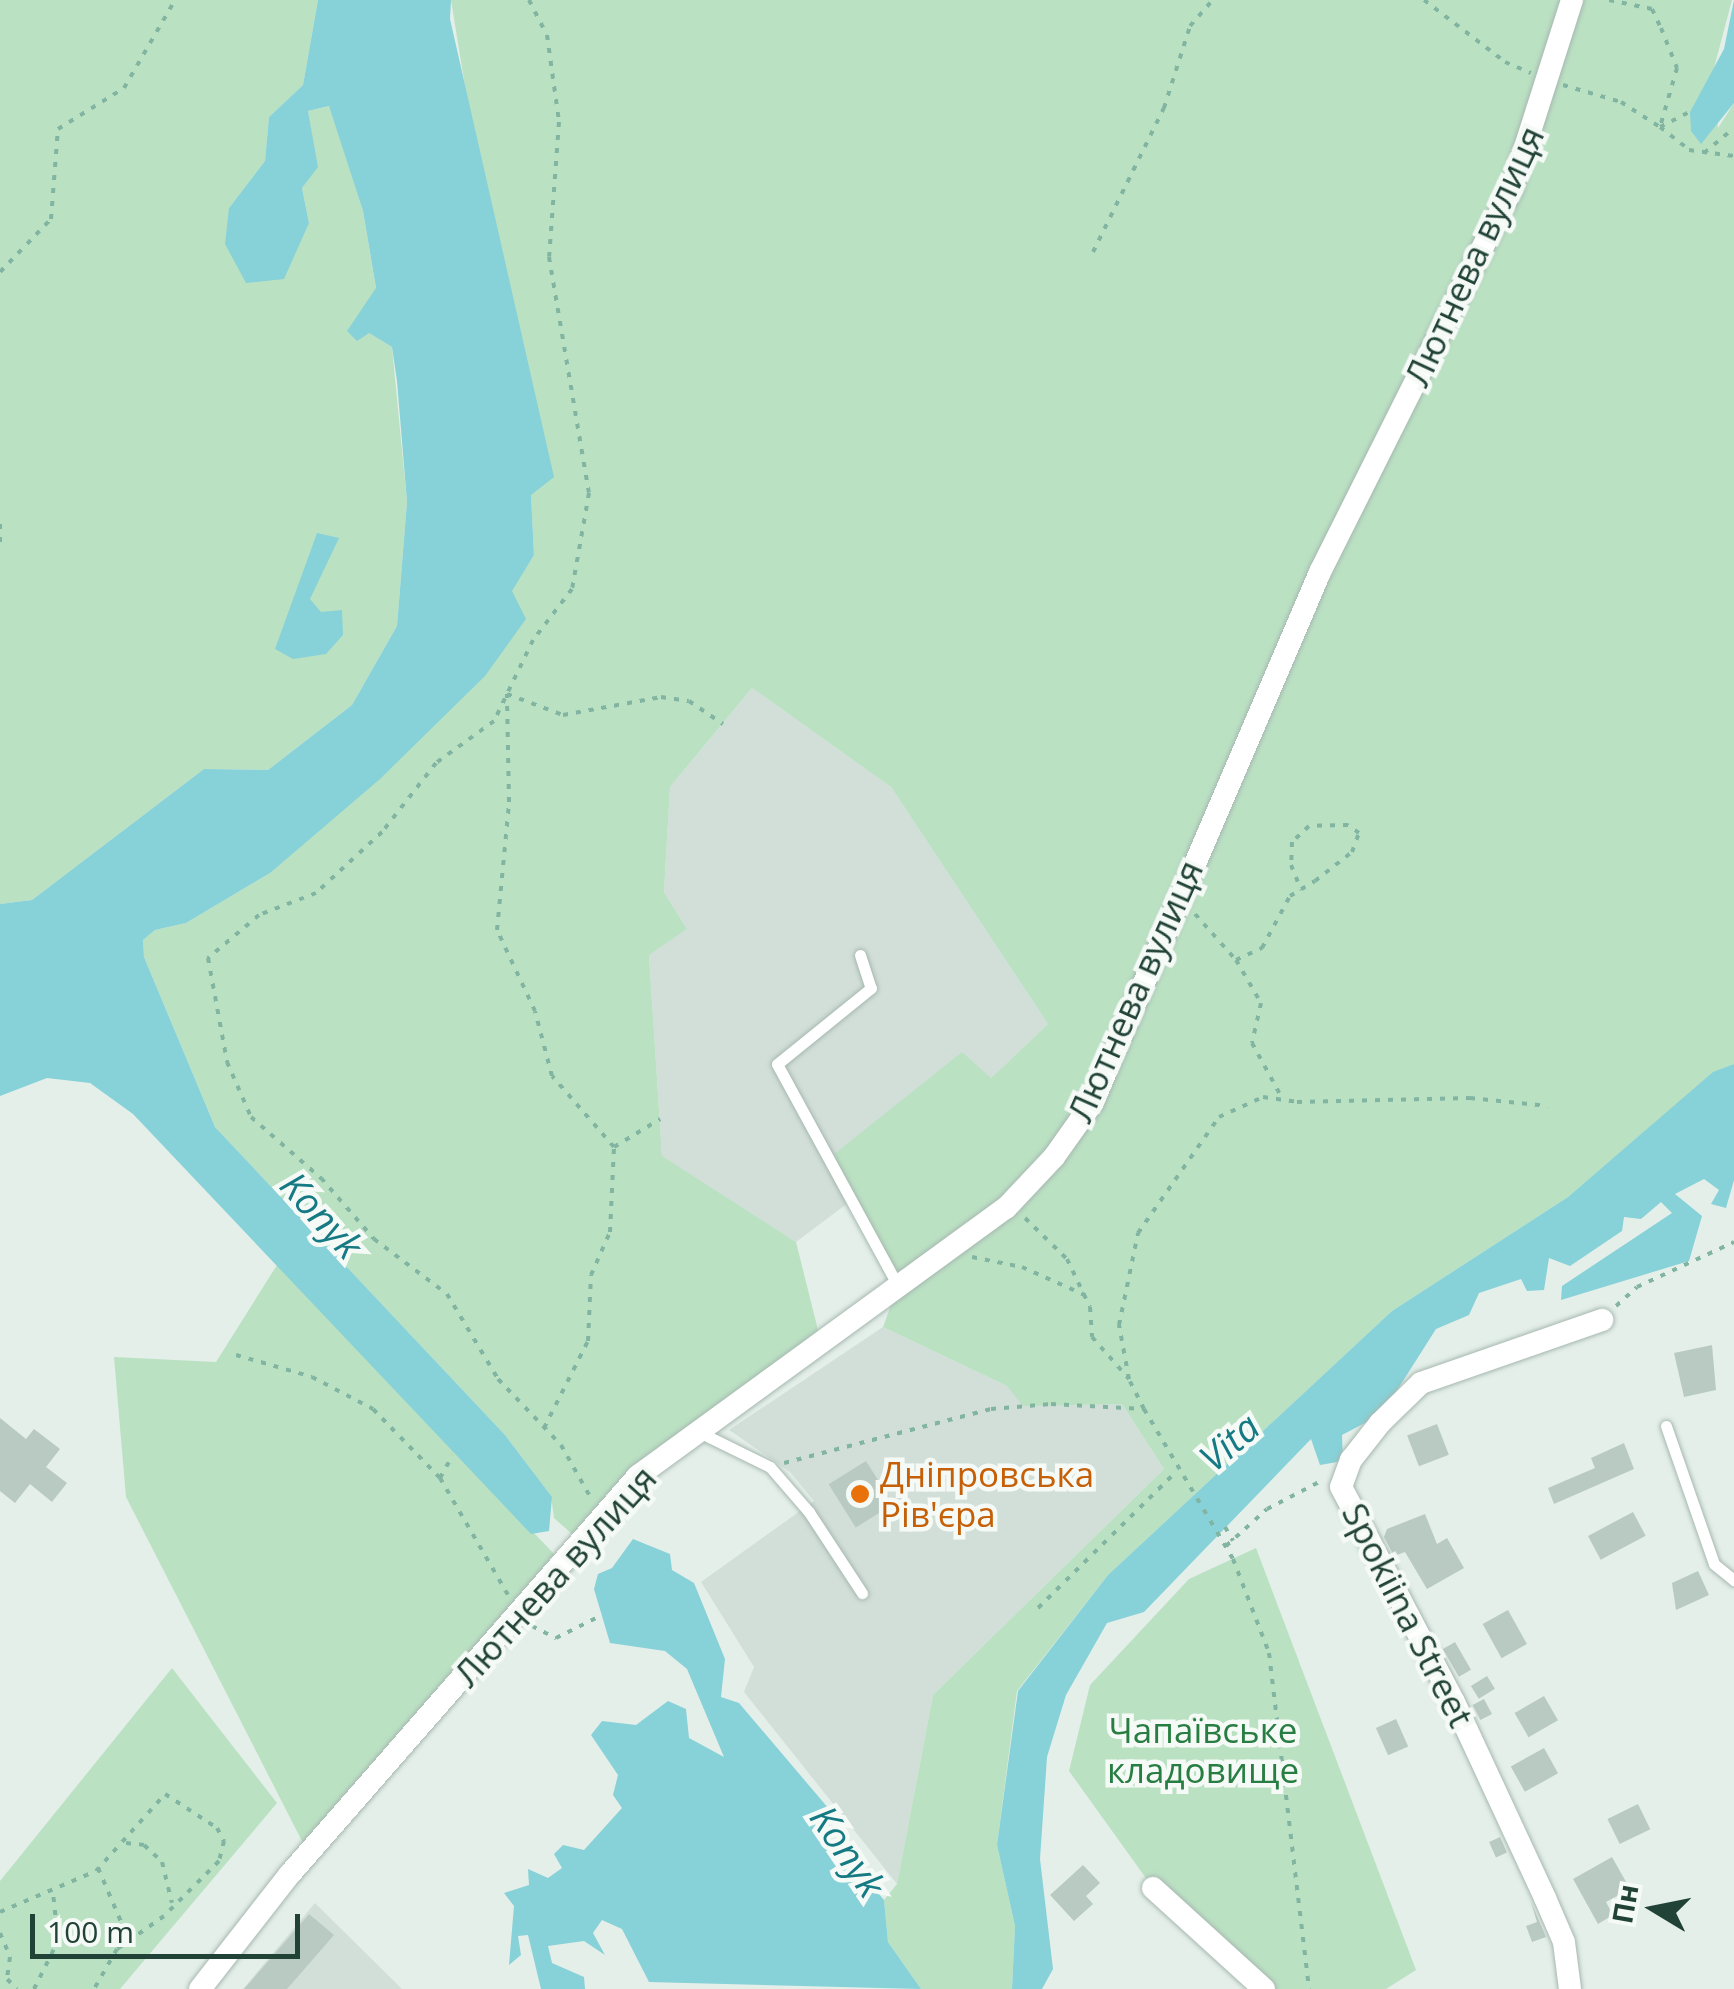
<!DOCTYPE html>
<meta charset="utf-8">
<style>
body{margin:0}
#map{position:relative;width:1734px;height:1989px;overflow:hidden;background:#e4efe9;font-family:"Open Sans",sans-serif}
div>[style]{position:absolute}
.built>*{inset:0;background:#d2dfd8}
.green>*{inset:0;background:#bbe1c3}
.water>*{inset:0;background:#87d1d8}
.building>*{inset:0;background:#b9cac2;transform-origin:0 0}
.path>*{height:4px;margin-top:-2px;transform-origin:0;background:repeating-linear-gradient(90deg,#81b5a1 0 5px,transparent 0 13px)}
.roads{filter:drop-shadow(0 0 2px #a6b8b0) drop-shadow(0 0 2px #a6b8b0)}
.lane>*{height:11px;margin:-5.5px;padding:0 5.5px;transform-origin:5.5px;border-radius:5.5px;background:#fff}
.street>*{height:22px;margin:-11px;padding:0 11px;transform-origin:11px;border-radius:11px;background:#fff}
.dots>*{width:28px;height:28px;translate:-50% -50%;box-sizing:border-box;border:5px solid #f5faf7;border-radius:50%}
span{translate:-50% -50%;white-space:nowrap;text-align:center;line-height:1.15;-webkit-text-stroke:9px #f5faf7;paint-order:stroke}
.street-label{font-size:35px;color:#214237}
.food-label{font-size:35px;color:#c56008}
.left{translate:0 -50%;text-align:left}
.park-label{font-size:35px;color:#277d42}
.water-label{font-size:38px;color:#157a84;font-style:italic}
.north{position:absolute;left:1604px;top:1859px;width:100px;height:100px;-webkit-text-stroke:8px #f5faf7;paint-order:stroke;rotate:280deg;font-size:28px;font-weight:700;line-height:40px;text-align:center;color:#214237}
.north::after{content:'';display:block;margin:auto;width:35px;height:45px;background:#214237;clip-path:polygon(50% 0,100% 100%,50% 72%,0 100%)}
.scale{position:absolute;left:30px;top:1914px;width:270px;height:45px;box-sizing:border-box;border:5px solid #214237;border-top:0;padding-left:12px;font-size:30px;line-height:35px;white-space:nowrap;color:#214237;-webkit-text-stroke:8px #f5faf7;paint-order:stroke}
</style>
<div id="map">
<div class="built">
<i style="clip-path:polygon(752px 688px,891px 787px,1048px 1024px,990px 1079px,962px 1053px,834px 1155px,856px 1197px,796px 1242px,662px 1157px,649px 954px,687px 929px,664px 892px,670px 787px)"></i>
<i style="clip-path:polygon(883px 1327px,1007px 1386px,1024px 1405px,1122px 1404px,1164px 1469px,933px 1695px,897px 1884px,744px 1692px,754px 1667px,701px 1582px,814px 1501px,790px 1472px,729px 1430px)"></i>
<i style="clip-path:polygon(315px 1903px,402px 1989px,243px 1989px)"></i>
</div>
<div class="green">
<i style="clip-path:polygon(0 0,318px 0,303px 85px,269px 117px,265px 161px,229px 208px,309px 223px,302px 188px,317px 167px,308px 111px,330px 106px,363px 211px,376px 289px,369px 333px,392px 347px,407px 502px,397px 626px,352px 705px,268px 770px,204px 769px,32px 900px,0 904px)"></i>
<i style="clip-path:polygon(451px 0,1732px 0,1714px 68px,1718px 128px,1734px 103px,1734px 1064px,1713px 1073px,1568px 1197px,1392px 1311px,1108px 1575px,1017px 1691px,997px 1845px,1015px 1926px,1012px 1989px,921px 1989px,888px 1942px,884px 1900px,897px 1884px,933px 1695px,1164px 1469px,1122px 1404px,1023px 1406px,1007px 1386px,883px 1327px,898px 1286px,833px 1155px,962px 1052px,991px 1078px,1048px 1024px,891px 787px,752px 688px,670px 787px,664px 892px,687px 929px,649px 955px,662px 1156px,796px 1242px,821px 1342px,638px 1476px,580px 1541px,554px 1518px,551px 1496px,505px 1435px,215px 1127px,144px 957px,143px 940px,155px 930px,186px 923px,270px 873px,511px 591px,534px 555px,531px 495px)"></i>
<i style="clip-path:polygon(277px 1265px,556px 1556px,303px 1843px,126px 1497px,114px 1357px,216px 1362px)"></i>
<i style="clip-path:polygon(1256px 1548px,1416px 1970px,1386px 1989px,1264px 1989px,1153px 1888px,1069px 1771px,1090px 1685px,1189px 1579px)"></i>
<i style="clip-path:polygon(172px 1668px,277px 1803px,120px 1989px,0 1989px,0 1881px)"></i>
</div>
<div class="water">
<i style="clip-path:polygon(318px 0,451px 0,450px 19px,554px 477px,531px 495px,534px 555px,512px 591px,526px 619px,485px 676px,380px 779px,270px 873px,186px 923px,155px 930px,143px 940px,144px 957px,215px 1127px,505px 1435px,552px 1497px,549px 1531px,531px 1534px,133px 1114px,90px 1083px,47px 1078px,0 1096px,0 904px,32px 900px,204px 769px,268px 770px,352px 705px,397px 626px,407px 502px,397px 381px,392px 347px,369px 333px,357px 341px,347px 331px,376px 288px,363px 211px,329px 106px,308px 111px,318px 167px,302px 188px,309px 223px,284px 279px,246px 283px,225px 244px,229px 208px,265px 161px,269px 117px,303px 85px)"></i>
<i style="clip-path:polygon(1734px 0,1734px 103px,1701px 144px,1691px 131px,1690px 112px,1724px 49px)"></i>
<i style="clip-path:polygon(317px 533px,339px 538px,310px 599px,321px 612px,342px 610px,343px 635px,326px 654px,293px 659px,275px 649px)"></i>
<i style="clip-path:polygon(1734px 1064px,1734px 1180px,1726px 1208px,1711px 1204px,1719px 1190px,1704px 1179px,1675px 1194px,1702px 1216px,1689px 1261px,1561px 1300px,1562px 1286px,1672px 1213px,1661px 1202px,1641px 1219px,1624px 1217px,1622px 1231px,1570px 1266px,1549px 1258px,1544px 1290px,1527px 1291px,1521px 1279px,1479px 1293px,1469px 1315px,1436px 1329px,1382px 1414px,1342px 1435px,1343px 1461px,1320px 1465px,1311px 1439px,1144px 1612px,1107px 1623px,1066px 1695px,1047px 1757px,1040px 1859px,1053px 1969px,1042px 1989px,1012px 1989px,1015px 1926px,997px 1845px,1018px 1691px,1108px 1575px,1392px 1311px,1568px 1197px,1713px 1072px)"></i>
<i style="clip-path:polygon(633px 1539px,670px 1554px,672px 1570px,694px 1583px,725px 1659px,721px 1697px,739px 1703px,829px 1809px,831px 1838px,884px 1900px,888px 1942px,921px 1989px,649px 1982px,622px 1929px,602px 1920px,593px 1933px,605px 1955px,584px 1941px,548px 1946px,552px 1963px,584px 1977px,585px 1989px,541px 1989px,528px 1935px,518px 1936px,521px 1955px,509px 1965px,514px 1906px,504px 1893px,529px 1885px,528px 1869px,548px 1878px,562px 1868px,554px 1854px,563px 1845px,584px 1850px,622px 1808px,613px 1795px,618px 1775px,591px 1735px,602px 1721px,636px 1725px,668px 1701px,686px 1709px,689px 1738px,724px 1757px,687px 1669px,665px 1651px,610px 1643px,594px 1589px,598px 1574px,612px 1568px)"></i>
</div>
<div class="building">
<i style="clip-path:polygon(1712px 1345px,1716px 1390px,1684px 1397px,1674px 1353px)"></i>
<i style="clip-path:polygon(0 1418px,26px 1439px,34px 1429px,60px 1449px,46px 1467px,67px 1483px,52px 1502px,30px 1484px,15px 1503px,0 1491px)"></i>
<i style="left:1437px;top:1424px;width:33px;height:32px;rotate:69deg"></i>
<i style="clip-path:polygon(1624px 1443px,1634px 1469px,1554px 1504px,1548px 1488px,1595px 1468px,1591px 1458px)"></i>
<i style="left:866px;top:1461px;width:51px;height:44px;rotate:58deg"></i>
<i style="left:1633px;top:1512px;width:27px;height:51px;rotate:62deg"></i>
<i style="clip-path:polygon(1425px 1514px,1437px 1544px,1447px 1538px,1464px 1568px,1427px 1589px,1405px 1552px,1394px 1556px,1384px 1537px,1387px 1529px)"></i>
<i style="clip-path:polygon(1698px 1571px,1709px 1595px,1676px 1610px,1672px 1583px)"></i>
<i style="left:1508px;top:1610px;width:39px;height:29px;rotate:61deg"></i>
<i style="left:1455px;top:1642px;width:32px;height:14px;rotate:60deg"></i>
<i style="left:1487px;top:1676px;width:15px;height:19px;rotate:58deg"></i>
<i style="left:1544px;top:1696px;width:28px;height:34px;rotate:60deg"></i>
<i style="left:1484px;top:1699px;width:17px;height:13px;rotate:62deg"></i>
<i style="left:1396px;top:1719px;width:30px;height:22px;rotate:66deg"></i>
<i style="left:1544px;top:1748px;width:29px;height:38px;rotate:61deg"></i>
<i style="left:1638px;top:1804px;width:28px;height:34px;rotate:64deg"></i>
<i style="left:1500px;top:1837px;width:17px;height:12px;rotate:66deg"></i>
<i style="clip-path:polygon(1612px 1857px,1630px 1889px,1606px 1902px,1613px 1915px,1598px 1924px,1573px 1879px)"></i>
<i style="clip-path:polygon(1083px 1865px,1100px 1883px,1086px 1896px,1093px 1904px,1074px 1921px,1050px 1895px)"></i>
<i style="clip-path:polygon(1531px 1902px,1546px 1937px,1532px 1942px,1526px 1926px,1537px 1922px)"></i>
<i style="clip-path:polygon(309px 1914px,334px 1935px,287px 1989px,244px 1989px)"></i>
</div>
<div class="path">
<i style="left:529px;top:0;width:39px;rotate:63deg"></i>
<i style="left:547px;top:35px;width:88px;rotate:82.1deg"></i>
<i style="left:559px;top:122px;width:135px;rotate:94.2deg"></i>
<i style="left:549px;top:257px;width:239px;rotate:80.4deg"></i>
<i style="left:589px;top:493px;width:97px;rotate:100deg"></i>
<i style="left:572px;top:589px;width:64px;rotate:127.4deg"></i>
<i style="left:533px;top:640px;width:90px;rotate:115.7deg"></i>
<i style="left:494px;top:721px;width:72px;rotate:144.1deg"></i>
<i style="left:436px;top:763px;width:88px;rotate:128deg"></i>
<i style="left:382px;top:832px;width:90px;rotate:137.3deg"></i>
<i style="left:316px;top:893px;width:61px;rotate:158.9deg"></i>
<i style="left:259px;top:915px;width:67px;rotate:139.9deg"></i>
<i style="left:208px;top:958px;width:106px;rotate:79.6deg"></i>
<i style="left:227px;top:1062px;width:60px;rotate:66.4deg"></i>
<i style="left:251px;top:1117px;width:93px;rotate:41.1deg"></i>
<i style="left:321px;top:1178px;width:81px;rotate:49deg"></i>
<i style="left:374px;top:1239px;width:91px;rotate:37deg"></i>
<i style="left:447px;top:1294px;width:99px;rotate:59deg"></i>
<i style="left:498px;top:1379px;width:91px;rotate:46.3deg"></i>
<i style="left:561px;top:1445px;width:63px;rotate:60.6deg"></i>
<i style="left:1424px;top:0;width:102px;rotate:37.4deg"></i>
<i style="left:1505px;top:62px;width:28px;rotate:23deg"></i>
<i style="left:1609px;top:0;width:44px;rotate:11.8deg"></i>
<i style="left:1652px;top:9px;width:21px;rotate:65deg"></i>
<i style="left:1661px;top:28px;width:43px;rotate:68.2deg"></i>
<i style="left:1677px;top:68px;width:61px;rotate:106.1deg"></i>
<i style="left:1660px;top:127px;width:37px;rotate:38deg"></i>
<i style="left:1689px;top:150px;width:45px;rotate:7.6deg"></i>
<i style="left:1563px;top:85px;width:60px;rotate:16.3deg"></i>
<i style="left:1621px;top:102px;width:46px;rotate:32.7deg"></i>
<i style="left:1660px;top:127px;width:34px;rotate:-27deg"></i>
<i style="left:1704px;top:153px;width:39px;rotate:-40deg"></i>
<i style="left:1093px;top:252px;width:161px;rotate:-63.8deg"></i>
<i style="left:1164px;top:108px;width:86px;rotate:-72.4deg"></i>
<i style="left:1190px;top:26px;width:35px;rotate:-49deg"></i>
<i style="left:0;top:272px;width:74px;rotate:-46.1deg"></i>
<i style="left:51px;top:219px;width:90px;rotate:-85.6deg"></i>
<i style="left:58px;top:129px;width:78px;rotate:-31.8deg"></i>
<i style="left:124px;top:88px;width:102px;rotate:-59.9deg"></i>
<i style="left:0;top:524px;width:26px;rotate:90deg"></i>
<i style="left:1195px;top:914px;width:62px;rotate:48.3deg"></i>
<i style="left:1236px;top:960px;width:50px;rotate:59.8deg"></i>
<i style="left:1261px;top:1003px;width:41px;rotate:102.7deg"></i>
<i style="left:1252px;top:1043px;width:63px;rotate:61.4deg"></i>
<i style="left:1236px;top:960px;width:29px;rotate:-25deg"></i>
<i style="left:1262px;top:948px;width:59px;rotate:-61.7deg"></i>
<i style="left:1290px;top:896px;width:29px;rotate:-31deg"></i>
<i style="left:1315px;top:881px;width:47px;rotate:-38.1deg"></i>
<i style="left:1352px;top:852px;width:20px;rotate:-70deg"></i>
<i style="left:1359px;top:833px;width:14px;rotate:-144deg"></i>
<i style="left:1348px;top:825px;width:39px;rotate:179deg"></i>
<i style="left:1309px;top:826px;width:23px;rotate:137deg"></i>
<i style="left:1292px;top:842px;width:23px;rotate:92deg"></i>
<i style="left:1291px;top:865px;width:27px;rotate:68deg"></i>
<i style="left:614px;top:1147px;width:54px;rotate:-31.3deg"></i>
<i style="left:1025px;top:1218px;width:59px;rotate:44.3deg"></i>
<i style="left:1067px;top:1259px;width:53px;rotate:64.4deg"></i>
<i style="left:1090px;top:1307px;width:30px;rotate:86deg"></i>
<i style="left:1092px;top:1337px;width:56px;rotate:48.6deg"></i>
<i style="left:972px;top:1257px;width:51px;rotate:11.3deg"></i>
<i style="left:1022px;top:1267px;width:69px;rotate:24deg"></i>
<i style="left:1616px;top:1306px;width:28px;rotate:-42deg"></i>
<i style="left:1637px;top:1287px;width:107px;rotate:-24.9deg"></i>
<i style="left:236px;top:1355px;width:79px;rotate:16.1deg"></i>
<i style="left:312px;top:1377px;width:69px;rotate:27.7deg"></i>
<i style="left:373px;top:1409px;width:96px;rotate:45.8deg"></i>
<i style="left:440px;top:1478px;width:135px;rotate:59.8deg"></i>
<i style="left:1144px;top:1409px;width:34px;rotate:-117deg"></i>
<i style="left:1129px;top:1379px;width:55px;rotate:-100.5deg"></i>
<i style="left:1119px;top:1325px;width:94px;rotate:-78.3deg"></i>
<i style="left:1138px;top:1233px;width:141px;rotate:-55.1deg"></i>
<i style="left:1219px;top:1117px;width:48px;rotate:-24.4deg"></i>
<i style="left:1263px;top:1097px;width:34px;rotate:8deg"></i>
<i style="left:1297px;top:1102px;width:173px;rotate:-1.3deg"></i>
<i style="left:1470px;top:1098px;width:78px;rotate:5.9deg"></i>
<i style="left:544px;top:1428px;width:97px;rotate:-63.2deg"></i>
<i style="left:588px;top:1341px;width:66px;rotate:-87.4deg"></i>
<i style="left:591px;top:1275px;width:47px;rotate:-66.2deg"></i>
<i style="left:610px;top:1232px;width:85px;rotate:-87.3deg"></i>
<i style="left:614px;top:1147px;width:94px;rotate:-131.1deg"></i>
<i style="left:552px;top:1076px;width:67px;rotate:-104.7deg"></i>
<i style="left:535px;top:1011px;width:89px;rotate:-115.1deg"></i>
<i style="left:497px;top:930px;width:129px;rotate:-84.6deg"></i>
<i style="left:509px;top:802px;width:108px;rotate:-91.1deg"></i>
<i style="left:507px;top:694px;width:60px;rotate:20.6deg"></i>
<i style="left:563px;top:715px;width:100px;rotate:-10.4deg"></i>
<i style="left:661px;top:697px;width:28px;rotate:8deg"></i>
<i style="left:689px;top:701px;width:41px;rotate:34.1deg"></i>
<i style="left:784px;top:1463px;width:214px;rotate:-14.6deg"></i>
<i style="left:991px;top:1409px;width:60px;rotate:-4.8deg"></i>
<i style="left:1051px;top:1404px;width:93px;rotate:3.1deg"></i>
<i style="left:1144px;top:1409px;width:174px;rotate:59.3deg"></i>
<i style="left:1233px;top:1559px;width:101px;rotate:69deg"></i>
<i style="left:1269px;top:1653px;width:338px;rotate:83.2deg"></i>
<i style="left:440px;top:1478px;width:26px;rotate:-61deg"></i>
<i style="left:1225px;top:1527px;width:16px;rotate:60deg"></i>
<i style="left:1226px;top:1546px;width:55px;rotate:-42.1deg"></i>
<i style="left:1267px;top:1509px;width:63px;rotate:-27.4deg"></i>
<i style="left:1038px;top:1608px;width:194px;rotate:-44.6deg"></i>
<i style="left:532px;top:1626px;width:27px;rotate:27deg"></i>
<i style="left:556px;top:1638px;width:51px;rotate:-26.6deg"></i>
<i style="left:126px;top:1843px;width:18px;rotate:6deg"></i>
<i style="left:144px;top:1845px;width:25px;rotate:43deg"></i>
<i style="left:162px;top:1862px;width:42px;rotate:76.3deg"></i>
<i style="left:98px;top:1868px;width:76px;rotate:66.8deg"></i>
<i style="left:0;top:1912px;width:104px;rotate:-23.1deg"></i>
<i style="left:96px;top:1871px;width:103px;rotate:-48.1deg"></i>
<i style="left:165px;top:1794px;width:62px;rotate:33.2deg"></i>
<i style="left:217px;top:1828px;width:15px;rotate:62deg"></i>
<i style="left:224px;top:1841px;width:21px;rotate:104deg"></i>
<i style="left:219px;top:1861px;width:78px;rotate:135deg"></i>
<i style="left:164px;top:1916px;width:57px;rotate:144.9deg"></i>
<i style="left:117px;top:1949px;width:46px;rotate:119.9deg"></i>
<i style="left:0;top:1933px;width:26px;rotate:67deg"></i>
<i style="left:10px;top:1957px;width:22px;rotate:98deg"></i>
<i style="left:7px;top:1979px;width:14px;rotate:45deg"></i>
<i style="left:34px;top:1989px;width:54px;rotate:-63.4deg"></i>
<i style="left:58px;top:1941px;width:48px;rotate:-95.9deg"></i>
</div>
<div class="roads">
<div class="lane">
<i style="left:860px;top:955px;width:35px;rotate:72deg"></i>
<i style="left:871px;top:988px;width:121px;rotate:141deg"></i>
<i style="left:777px;top:1064px;width:253px;rotate:61.4deg"></i>
<i style="left:1666px;top:1426px;width:146px;rotate:70.8deg"></i>
<i style="left:1714px;top:1564px;width:26px;rotate:39deg"></i>
<i style="left:699px;top:1432px;width:79px;rotate:26.2deg"></i>
<i style="left:770px;top:1467px;width:60px;rotate:49.1deg"></i>
<i style="left:809px;top:1512px;width:97px;rotate:56.8deg"></i>
</div>
<div class="street">
<i style="left:1153px;top:1888px;width:150px;rotate:42.3deg"></i>
<i style="left:200px;top:1989px;width:146px;rotate:-52deg"></i>
<i style="left:290px;top:1874px;width:529px;rotate:-48.83deg"></i>
<i style="left:638px;top:1476px;width:455px;rotate:-36.1deg"></i>
<i style="left:1006px;top:1208px;width:70px;rotate:-46.7deg"></i>
<i style="left:1054px;top:1157px;width:67px;rotate:-54.7deg"></i>
<i style="left:1093px;top:1102px;width:577px;rotate:-66.81deg"></i>
<i style="left:1320px;top:572px;width:429px;rotate:-63.4deg"></i>
<i style="left:1512px;top:188px;width:197px;rotate:-72.3deg"></i>
<i style="left:1570px;top:1989px;width:47px;rotate:-97.3deg"></i>
<i style="left:1564px;top:1942px;width:48px;rotate:-113.4deg"></i>
<i style="left:1545px;top:1898px;width:216px;rotate:-114.9deg"></i>
<i style="left:1454px;top:1702px;width:243px;rotate:-117.7deg"></i>
<i style="left:1341px;top:1487px;width:29px;rotate:-70deg"></i>
<i style="left:1351px;top:1460px;width:47px;rotate:-51.9deg"></i>
<i style="left:1380px;top:1423px;width:57px;rotate:-44.3deg"></i>
<i style="left:1421px;top:1383px;width:192px;rotate:-19.2deg"></i>
</div>
</div>
<div class="dots">
<i style="left:860px;top:1494px;background:#e8710a"></i>
</div>
<div class="street-label">
<span style="left:1474px;top:256px;rotate:-65deg">Лютнева вулиця</span>
<span style="left:1135px;top:991px;rotate:-66deg">Лютнева вулиця</span>
<span style="left:555px;top:1576px;rotate:-48deg">Лютнева вулиця</span>
<span style="left:1408px;top:1615px;rotate:63deg">Spokiina Street</span>
</div>
<div class="food-label">
<span class="left" style="left:880px;top:1494px">Дніпровська<br>Рів'єра</span>
</div>
<div class="park-label">
<span style="left:1203px;top:1750px">Чапаївське<br>кладовище</span>
</div>
<div class="water-label">
<span style="left:322px;top:1215px;rotate:48deg">Konyk</span>
<span style="left:1229px;top:1442px;rotate:-41deg">Vita</span>
<span style="left:848px;top:1851px;rotate:56deg">Konyk</span>
</div>
<div class="north">Пн</div>
<div class="scale">100 m</div>
</div>
